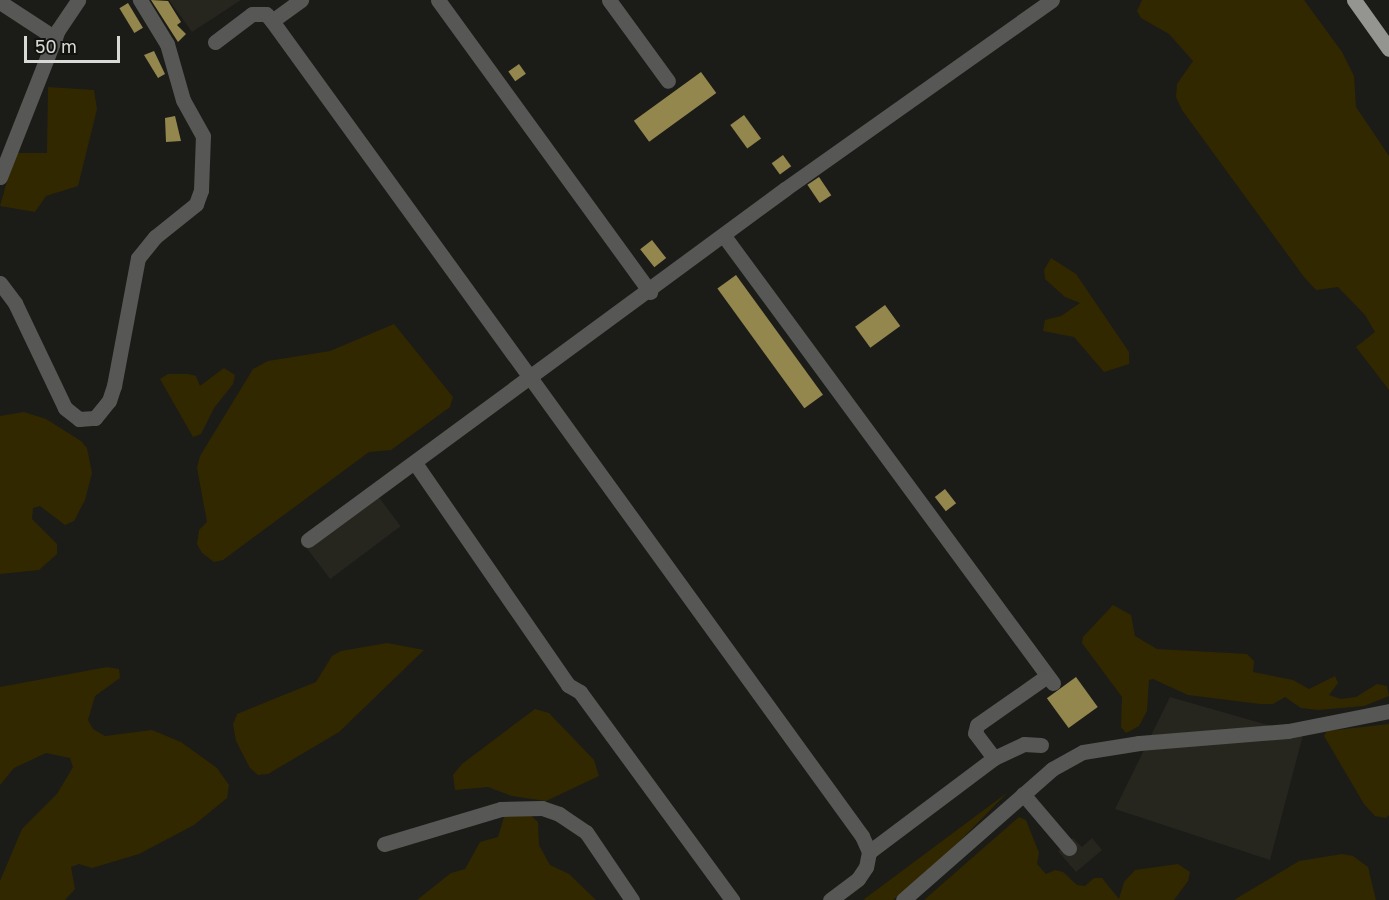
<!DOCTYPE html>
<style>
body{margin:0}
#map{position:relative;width:1389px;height:900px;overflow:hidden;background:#1b1b18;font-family:"Golos Text",sans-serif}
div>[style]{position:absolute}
.built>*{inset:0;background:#27261e;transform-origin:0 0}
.green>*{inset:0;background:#312800}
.building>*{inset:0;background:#93874e;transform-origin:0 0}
.minor>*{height:15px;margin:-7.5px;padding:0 7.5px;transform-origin:7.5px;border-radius:7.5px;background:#575756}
.major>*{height:15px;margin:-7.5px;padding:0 7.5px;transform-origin:7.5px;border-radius:7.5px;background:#949491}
span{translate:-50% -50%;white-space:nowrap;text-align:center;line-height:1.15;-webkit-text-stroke:6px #12120f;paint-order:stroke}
.scale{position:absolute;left:24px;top:36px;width:96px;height:27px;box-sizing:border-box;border:3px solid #d9d9d7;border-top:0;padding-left:8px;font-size:18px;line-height:21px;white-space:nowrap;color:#d9d9d7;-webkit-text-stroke:4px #12120f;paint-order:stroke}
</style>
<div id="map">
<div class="built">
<i style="clip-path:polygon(169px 0,241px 0,192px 32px)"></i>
<i style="left:371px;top:487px;width:49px;height:88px;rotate:53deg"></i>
<i style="clip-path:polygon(1170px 697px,1303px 735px,1270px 860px,1115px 809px)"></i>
<i style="clip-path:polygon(1073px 838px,1082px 847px,1092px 838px,1102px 850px,1076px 872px,1058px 851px)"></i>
</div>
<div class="green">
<i style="clip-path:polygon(1142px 0,1304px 0,1342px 52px,1354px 76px,1356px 107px,1389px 156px,1389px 390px,1356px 347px,1375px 332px,1365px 315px,1338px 287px,1316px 290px,1304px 277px,1182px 110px,1176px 97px,1177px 84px,1193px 61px,1169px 34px,1141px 18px,1137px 11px)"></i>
<i style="clip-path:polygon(48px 87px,94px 90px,97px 109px,78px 186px,46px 196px,35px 212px,0 206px,15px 153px,47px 153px)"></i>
<i style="clip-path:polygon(1051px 258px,1076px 274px,1129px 352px,1129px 364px,1104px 372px,1074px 337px,1043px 331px,1045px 320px,1061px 316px,1080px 303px,1065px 297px,1045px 279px,1044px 270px)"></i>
<i style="clip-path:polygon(394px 324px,453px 397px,450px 407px,391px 450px,369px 452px,223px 560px,214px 562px,202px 553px,197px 544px,199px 530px,207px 522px,197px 468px,200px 456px,253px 369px,268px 361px,330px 351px)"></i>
<i style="clip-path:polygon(224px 368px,235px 375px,233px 384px,214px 408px,201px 434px,193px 437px,160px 379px,168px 374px,188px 374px,196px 376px,200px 386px)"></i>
<i style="clip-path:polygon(24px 412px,46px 419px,81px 441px,87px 448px,92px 473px,85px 500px,74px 521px,65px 525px,40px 506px,33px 508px,32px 519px,57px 544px,57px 554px,39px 570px,0 574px,0 416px)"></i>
<i style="clip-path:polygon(1113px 605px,1131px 615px,1135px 636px,1157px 649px,1247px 654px,1254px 661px,1253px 672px,1293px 680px,1309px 689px,1335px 676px,1338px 683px,1329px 695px,1341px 699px,1356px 697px,1377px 684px,1387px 686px,1389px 696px,1364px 706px,1318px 710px,1301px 708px,1285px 697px,1273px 704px,1260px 704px,1188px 695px,1153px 679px,1149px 680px,1147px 711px,1139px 726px,1126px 733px,1121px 727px,1122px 697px,1082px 643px,1083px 637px)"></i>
<i style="clip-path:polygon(387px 643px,424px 650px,339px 732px,268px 774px,258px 775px,250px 768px,236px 741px,233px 724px,237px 714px,316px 682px,332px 656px,341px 651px)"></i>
<i style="clip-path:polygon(107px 667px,119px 669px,120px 678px,95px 696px,88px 720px,93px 729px,105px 736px,152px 730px,181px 742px,217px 768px,229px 785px,227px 798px,194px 825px,139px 854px,92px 868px,79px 864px,71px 867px,75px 889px,65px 900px,0 900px,0 881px,22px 829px,57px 794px,73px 767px,70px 758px,46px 753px,14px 768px,0 785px,0 687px)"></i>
<i style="clip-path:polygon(535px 709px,549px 713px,594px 760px,599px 776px,546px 801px,512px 796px,488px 787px,455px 790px,453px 775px,462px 764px)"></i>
<i style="clip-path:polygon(1389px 724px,1389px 815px,1386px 818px,1375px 816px,1364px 804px,1324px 736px,1327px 731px)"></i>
<i style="clip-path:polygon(1008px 792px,936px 865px,893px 900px,863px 900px)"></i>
<i style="clip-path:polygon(516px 814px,530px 815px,538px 822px,539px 845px,550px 865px,569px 874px,596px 900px,417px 900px,451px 873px,465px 869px,480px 842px,498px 837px,504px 817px)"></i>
<i style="clip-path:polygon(1019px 817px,1026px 820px,1039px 853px,1037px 864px,1046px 874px,1055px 870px,1063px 872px,1077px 885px,1085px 886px,1094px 878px,1102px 878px,1119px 899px,1124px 882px,1135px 870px,1178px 864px,1190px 872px,1188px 881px,1174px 900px,924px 900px)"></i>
<i style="clip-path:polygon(1342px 854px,1353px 856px,1368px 867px,1376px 900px,1234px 900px,1299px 861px)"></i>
</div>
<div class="building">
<i style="clip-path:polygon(151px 0,168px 1px,181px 22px,177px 25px,186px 34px,178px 42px)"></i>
<i style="left:128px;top:3px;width:29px;height:10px;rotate:59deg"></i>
<i style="clip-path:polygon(154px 51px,165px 74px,158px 78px,144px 55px)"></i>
<i style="left:519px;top:64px;width:12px;height:13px;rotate:55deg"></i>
<i style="left:701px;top:72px;width:26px;height:83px;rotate:54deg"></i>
<i style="left:744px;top:115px;width:29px;height:17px;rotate:54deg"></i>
<i style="clip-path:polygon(175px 116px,181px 141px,166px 142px,165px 118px)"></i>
<i style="left:783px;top:155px;width:14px;height:14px;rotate:54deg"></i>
<i style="left:819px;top:177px;width:22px;height:14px;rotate:56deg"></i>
<i style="left:652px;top:240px;width:23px;height:15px;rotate:52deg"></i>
<i style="left:736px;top:275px;width:148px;height:23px;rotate:54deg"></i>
<i style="left:885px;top:305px;width:26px;height:37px;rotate:54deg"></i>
<i style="left:945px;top:489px;width:18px;height:13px;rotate:52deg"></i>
<i style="left:1076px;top:677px;width:37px;height:36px;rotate:54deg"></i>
</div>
<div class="minor">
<i style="left:438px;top:0;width:361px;rotate:54deg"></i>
<i style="left:609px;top:0;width:100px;rotate:53.9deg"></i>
<i style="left:0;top:2px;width:66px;rotate:33.2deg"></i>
<i style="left:272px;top:21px;width:1006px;rotate:54.1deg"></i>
<i style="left:862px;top:836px;width:17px;rotate:66deg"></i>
<i style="left:869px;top:852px;width:15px;rotate:101deg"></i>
<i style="left:866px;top:867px;width:14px;rotate:124deg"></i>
<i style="left:858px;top:879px;width:35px;rotate:143deg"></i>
<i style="left:215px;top:42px;width:46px;rotate:-37.1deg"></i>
<i style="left:252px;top:14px;width:14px"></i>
<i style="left:266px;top:14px;width:9px;rotate:49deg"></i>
<i style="left:272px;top:21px;width:36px;rotate:-36deg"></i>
<i style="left:0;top:177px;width:158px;rotate:-68.5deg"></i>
<i style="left:58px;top:30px;width:36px;rotate:-56deg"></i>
<i style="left:724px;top:236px;width:555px;rotate:53.65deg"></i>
<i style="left:0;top:283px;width:25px;rotate:53deg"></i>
<i style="left:15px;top:303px;width:116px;rotate:64.5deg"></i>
<i style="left:65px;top:408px;width:18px;rotate:38deg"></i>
<i style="left:79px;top:419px;width:16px;rotate:-4deg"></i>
<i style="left:95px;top:418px;width:22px;rotate:-51deg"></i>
<i style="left:109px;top:401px;width:16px;rotate:-72deg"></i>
<i style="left:114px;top:386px;width:130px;rotate:-79.4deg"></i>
<i style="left:138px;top:258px;width:27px;rotate:-51deg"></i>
<i style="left:155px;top:237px;width:53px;rotate:-38.8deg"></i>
<i style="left:196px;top:204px;width:15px;rotate:-70deg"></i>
<i style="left:201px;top:190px;width:54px;rotate:-87.9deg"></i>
<i style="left:203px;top:136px;width:41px;rotate:-119.1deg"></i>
<i style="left:183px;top:100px;width:58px;rotate:-105.9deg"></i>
<i style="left:167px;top:44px;width:52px;rotate:-121.5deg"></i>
<i style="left:415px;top:463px;width:270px;rotate:55.4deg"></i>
<i style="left:568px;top:685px;width:14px;rotate:30deg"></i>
<i style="left:580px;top:692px;width:258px;rotate:53.8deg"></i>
<i style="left:308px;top:540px;width:592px;rotate:-36.35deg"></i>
<i style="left:785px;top:189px;width:327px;rotate:-35.3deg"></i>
<i style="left:994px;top:758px;width:33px;rotate:-25deg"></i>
<i style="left:1024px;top:744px;width:17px;rotate:3deg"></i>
<i style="left:1023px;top:794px;width:71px;rotate:49.6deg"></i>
<i style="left:384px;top:844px;width:122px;rotate:-16.7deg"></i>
<i style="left:501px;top:809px;width:41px;rotate:-1.4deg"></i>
<i style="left:542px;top:808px;width:18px;rotate:19deg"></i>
<i style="left:559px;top:814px;width:32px;rotate:34deg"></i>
<i style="left:586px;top:832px;width:82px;rotate:55.9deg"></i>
<i style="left:869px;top:852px;width:156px;rotate:-36.9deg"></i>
<i style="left:994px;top:758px;width:31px;rotate:-127deg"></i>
<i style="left:975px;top:733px;width:8px;rotate:-76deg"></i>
<i style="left:977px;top:725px;width:85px;rotate:-35deg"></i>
<i style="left:903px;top:900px;width:198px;rotate:-41.3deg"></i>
<i style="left:1052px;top:769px;width:35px;rotate:-29deg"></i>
<i style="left:1083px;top:752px;width:57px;rotate:-9.1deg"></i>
<i style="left:1139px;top:743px;width:149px;rotate:-4.6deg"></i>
<i style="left:1288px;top:731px;width:103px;rotate:-11.2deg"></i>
</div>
<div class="major">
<i style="left:1354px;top:0;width:60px;rotate:54.5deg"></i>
</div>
<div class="scale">50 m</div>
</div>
